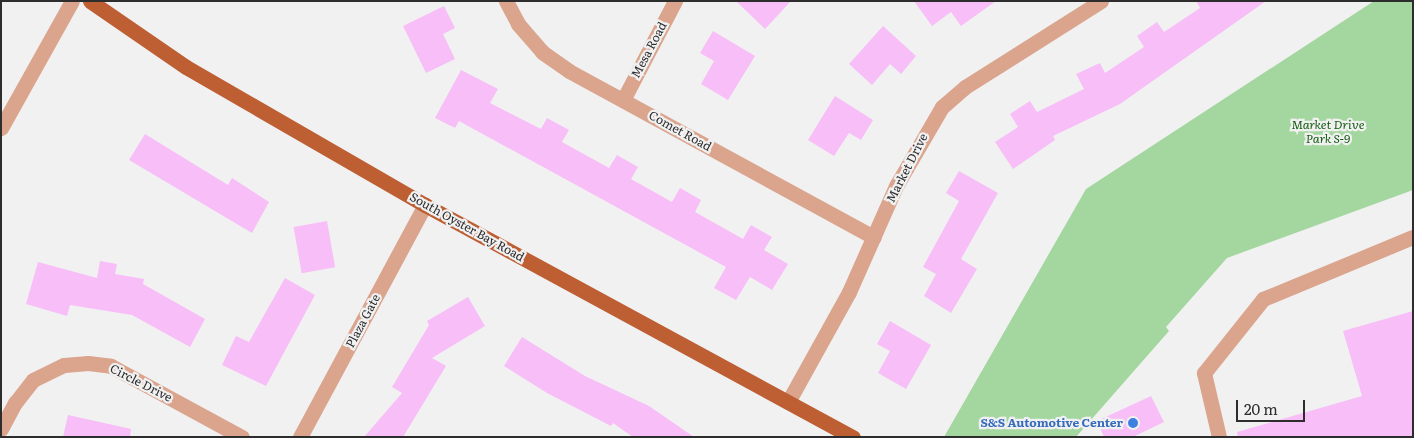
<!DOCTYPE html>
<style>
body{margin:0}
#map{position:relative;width:1414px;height:438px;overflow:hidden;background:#f1f1f2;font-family:Literata,serif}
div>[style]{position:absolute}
.green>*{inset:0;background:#a4d79f}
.building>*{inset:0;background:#f8bef7;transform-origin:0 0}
.minor>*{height:15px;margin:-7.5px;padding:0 7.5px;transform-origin:7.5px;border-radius:7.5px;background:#daa48d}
.major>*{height:15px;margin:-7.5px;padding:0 7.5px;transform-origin:7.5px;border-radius:7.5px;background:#bd5e33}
.dots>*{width:14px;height:14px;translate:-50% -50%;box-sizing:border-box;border:2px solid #f1f1f2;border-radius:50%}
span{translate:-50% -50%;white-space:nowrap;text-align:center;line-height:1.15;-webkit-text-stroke:4.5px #f1f1f2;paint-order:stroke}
.street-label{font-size:12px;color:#2d2d2e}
.park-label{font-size:12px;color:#125c0f;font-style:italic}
.shop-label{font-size:12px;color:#366cbe;font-weight:700}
.right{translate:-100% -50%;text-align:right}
.frame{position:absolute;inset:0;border:2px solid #2d2d2e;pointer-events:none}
.scale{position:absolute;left:1236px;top:400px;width:69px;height:22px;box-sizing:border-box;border:2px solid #2d2d2e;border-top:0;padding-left:6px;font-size:15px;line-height:18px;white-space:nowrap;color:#2d2d2e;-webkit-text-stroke:4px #f1f1f2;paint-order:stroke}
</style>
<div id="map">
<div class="green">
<i style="clip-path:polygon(1374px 1px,1413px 1px,1413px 190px,1227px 258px,1166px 327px,1169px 331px,1076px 437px,944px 437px,1086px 189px)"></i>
</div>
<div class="building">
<i style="clip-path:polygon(736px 1px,791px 1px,765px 29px)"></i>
<i style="clip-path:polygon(914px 1px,996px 1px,961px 26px,951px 12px,932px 26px)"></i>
<i style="clip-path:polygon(1196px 1px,1266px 1px,1120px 104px,1053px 136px,1055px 140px,1013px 169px,995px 142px,1018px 127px,1010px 114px,1030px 101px,1037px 112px,1084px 89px,1076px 74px,1100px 63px,1105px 73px,1144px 47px,1137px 36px,1157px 22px,1164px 32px,1200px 8px)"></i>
<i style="clip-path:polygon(444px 6px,455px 28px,443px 34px,455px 59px,426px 73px,403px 26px)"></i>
<i style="clip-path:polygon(883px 26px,916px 56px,901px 74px,890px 64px,872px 85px,849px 64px)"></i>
<i style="clip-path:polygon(713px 31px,755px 56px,728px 100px,701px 84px,714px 61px,700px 53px)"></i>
<i style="clip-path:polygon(461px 70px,498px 89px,490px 103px,541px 129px,547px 118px,569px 130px,562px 142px,609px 168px,617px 155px,638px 167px,631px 179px,672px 202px,680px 188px,701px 200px,695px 212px,743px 239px,751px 225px,772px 237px,764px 250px,788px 264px,772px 290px,750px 277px,736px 300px,714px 288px,726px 267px,459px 121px,455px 128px,435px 118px)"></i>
<i style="clip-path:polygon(835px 96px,873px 120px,861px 140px,849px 133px,834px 156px,808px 140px)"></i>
<i style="clip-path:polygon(145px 134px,228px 185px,232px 178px,269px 202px,252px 233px,129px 160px)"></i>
<i style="clip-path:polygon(959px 171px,998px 193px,961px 259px,977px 269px,951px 313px,924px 296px,936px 274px,923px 267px,959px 201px,946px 193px)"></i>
<i style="left:327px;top:221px;width:47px;height:34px;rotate:80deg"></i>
<i style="clip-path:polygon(100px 261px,117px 264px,115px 274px,144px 279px,143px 284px,205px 319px,190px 347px,132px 315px,70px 305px,67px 316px,26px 304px,38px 262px,97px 278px)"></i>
<i style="clip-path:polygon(285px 278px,315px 295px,266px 386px,222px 365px,236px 336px,249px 342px)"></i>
<i style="clip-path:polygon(468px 297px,485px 326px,432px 358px,446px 366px,403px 437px,364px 437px,402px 393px,392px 387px,429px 325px,427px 321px)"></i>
<i style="clip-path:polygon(1413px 311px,1413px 437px,1238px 437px,1237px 432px,1362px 396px,1343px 331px)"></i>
<i style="clip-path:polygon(890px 321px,931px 345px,906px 389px,878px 373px,890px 351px,877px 344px)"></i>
<i style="clip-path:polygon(522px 337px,585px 376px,649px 406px,694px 437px,633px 437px,613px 423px,611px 426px,547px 393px,504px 366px)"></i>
<i style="clip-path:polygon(1151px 396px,1164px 422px,1133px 437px,1104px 437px,1097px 421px)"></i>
<i style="clip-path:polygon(68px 415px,131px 429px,130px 437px,63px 437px)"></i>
</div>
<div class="minor">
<i style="left:506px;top:1px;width:26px;rotate:62deg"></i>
<i style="left:518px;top:24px;width:37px;rotate:49deg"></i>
<i style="left:542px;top:52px;width:33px;rotate:35deg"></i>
<i style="left:569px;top:71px;width:347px;rotate:28.6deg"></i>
<i style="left:623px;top:100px;width:112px;rotate:-62.3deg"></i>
<i style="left:1px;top:128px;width:145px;rotate:-60.8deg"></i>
<i style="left:788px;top:402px;width:126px;rotate:-61deg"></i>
<i style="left:849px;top:292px;width:116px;rotate:-66.1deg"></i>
<i style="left:896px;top:186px;width:91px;rotate:-59.8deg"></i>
<i style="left:942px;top:107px;width:30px;rotate:-41deg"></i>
<i style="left:965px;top:87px;width:161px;rotate:-32.3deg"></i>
<i style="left:1px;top:429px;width:30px;rotate:-62deg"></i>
<i style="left:15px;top:403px;width:29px;rotate:-52deg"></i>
<i style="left:33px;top:380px;width:34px;rotate:-26deg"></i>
<i style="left:64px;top:365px;width:24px;rotate:-5deg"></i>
<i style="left:88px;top:363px;width:23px;rotate:7deg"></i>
<i style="left:111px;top:366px;width:149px;rotate:28.5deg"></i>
<i style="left:300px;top:437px;width:264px;rotate:-61.7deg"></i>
<i style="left:1219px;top:437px;width:66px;rotate:-103.2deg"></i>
<i style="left:1204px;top:373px;width:95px;rotate:-51.4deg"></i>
<i style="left:1263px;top:299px;width:162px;rotate:-22.5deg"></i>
</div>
<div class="major">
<i style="left:90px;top:1px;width:116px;rotate:34.5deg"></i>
<i style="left:186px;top:67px;width:276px;rotate:30deg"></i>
<i style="left:425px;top:205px;width:487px;rotate:28.5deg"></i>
</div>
<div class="dots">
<i style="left:1133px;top:423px;background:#3f7fe0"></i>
</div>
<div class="street-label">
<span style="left:649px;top:50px;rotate:-62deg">Mesa Road</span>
<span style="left:680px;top:131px;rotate:29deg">Comet Road</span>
<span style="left:907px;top:168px;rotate:-63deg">Market Drive</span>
<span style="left:467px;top:227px;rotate:29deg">South Oyster Bay Road</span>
<span style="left:363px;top:321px;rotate:-62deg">Plaza Gate</span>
<span style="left:141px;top:383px;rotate:27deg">Circle Drive</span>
</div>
<div class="park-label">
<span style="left:1328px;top:132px">Market Drive<br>Park S-9</span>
</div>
<div class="shop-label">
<span class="right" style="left:1123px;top:423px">S&amp;S Automotive Center</span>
</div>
<div class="frame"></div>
<div class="scale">20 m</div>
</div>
